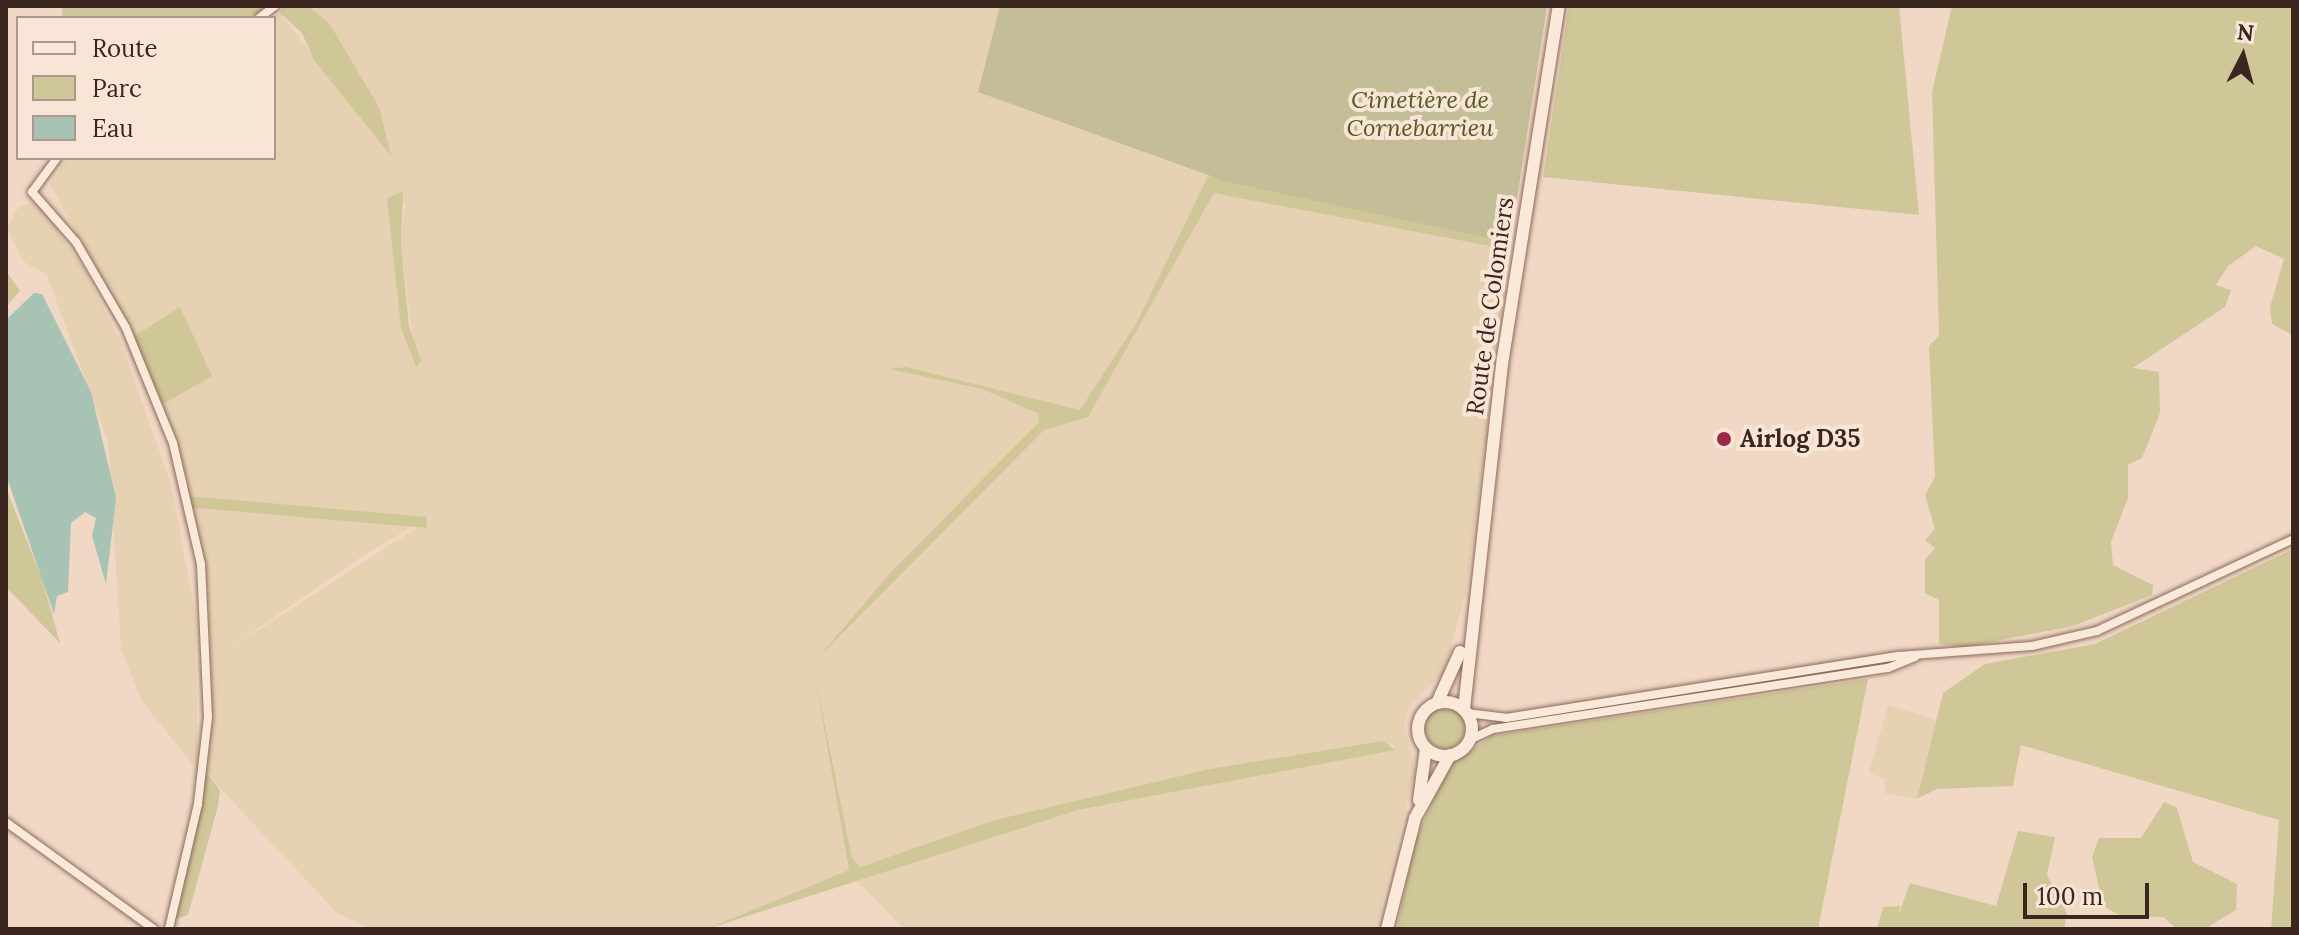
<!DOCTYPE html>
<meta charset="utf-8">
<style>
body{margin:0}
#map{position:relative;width:2299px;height:935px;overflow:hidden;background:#f0d8c5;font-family:Lora,serif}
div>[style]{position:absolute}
.farmland>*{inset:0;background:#e6d1b2}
.green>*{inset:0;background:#cfc798;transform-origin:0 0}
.round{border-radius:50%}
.cemetery>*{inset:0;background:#c3be98}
.water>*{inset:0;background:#a7c3b4}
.roads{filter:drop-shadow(0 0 2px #8c685a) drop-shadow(0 0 2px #8c685a)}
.street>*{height:8px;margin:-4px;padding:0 4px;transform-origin:4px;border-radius:4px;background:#fae8d9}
.secondary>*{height:12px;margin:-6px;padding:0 6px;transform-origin:6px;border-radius:6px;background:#fae8d9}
.secondary>.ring{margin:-6px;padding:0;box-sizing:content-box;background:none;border:12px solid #fae8d9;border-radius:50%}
.dots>*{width:22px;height:22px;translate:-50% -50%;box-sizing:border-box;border:4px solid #f7e5d5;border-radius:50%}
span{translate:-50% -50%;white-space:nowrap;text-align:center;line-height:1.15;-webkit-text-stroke:8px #f7e5d5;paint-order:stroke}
.park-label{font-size:24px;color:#585825;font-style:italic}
.street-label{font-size:24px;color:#3b251f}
.poi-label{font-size:24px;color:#3b251f;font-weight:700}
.left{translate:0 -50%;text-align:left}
.frame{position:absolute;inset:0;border:8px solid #3b251f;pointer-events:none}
.legend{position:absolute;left:16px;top:16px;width:260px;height:144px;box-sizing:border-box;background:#f7e5d5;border:2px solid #ac988c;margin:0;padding:10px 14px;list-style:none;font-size:24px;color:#3b251f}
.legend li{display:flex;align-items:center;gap:16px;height:40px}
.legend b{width:40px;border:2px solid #ac988c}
.north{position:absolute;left:2203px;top:16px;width:80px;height:80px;-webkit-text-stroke:6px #f7e5d5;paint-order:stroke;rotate:6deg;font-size:22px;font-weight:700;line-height:32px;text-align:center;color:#3b251f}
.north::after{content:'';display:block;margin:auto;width:28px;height:36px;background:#3b251f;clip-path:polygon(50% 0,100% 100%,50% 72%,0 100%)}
.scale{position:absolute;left:2023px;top:883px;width:126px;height:36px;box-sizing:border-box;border:4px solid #3b251f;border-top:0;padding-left:10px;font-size:24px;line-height:28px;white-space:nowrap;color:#3b251f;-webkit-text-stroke:6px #f7e5d5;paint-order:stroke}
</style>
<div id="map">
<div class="farmland">
<i style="clip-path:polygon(evenodd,308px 6px,1000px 6px,978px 92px,1208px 176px,1137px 322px,1080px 410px,892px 369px,982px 389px,1039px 414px,1039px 422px,891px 572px,818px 658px,1044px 429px,1088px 417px,1214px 193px,1500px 244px,1495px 267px,1508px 270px,1466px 591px,1445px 671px,1409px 707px,1404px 724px,1415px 770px,1376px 929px,904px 929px,853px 877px,1078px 810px,1394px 750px,1394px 744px,1211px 769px,995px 820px,860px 867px,852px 858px,814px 673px,849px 870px,839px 877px,707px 929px,372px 929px,337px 913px,206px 773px,212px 705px,207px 572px,163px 404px,211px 376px,133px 337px,50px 184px,67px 158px,274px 158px,273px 18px,280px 13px,391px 155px,329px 23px,308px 6px,405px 202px,401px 245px,416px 366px,401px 328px,393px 214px,405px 202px,308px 6px,427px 518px,430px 519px,226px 651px,361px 557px,427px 518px)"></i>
<i style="clip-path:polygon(31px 203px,43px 209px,85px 271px,122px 345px,171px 484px,195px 613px,198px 771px,141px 700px,121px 649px,108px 441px,47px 275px,24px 262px,7px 228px,18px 208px)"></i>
<i style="clip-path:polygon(1888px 705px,1936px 720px,1917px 799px,1885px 793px,1885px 779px,1869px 773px)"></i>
</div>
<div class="green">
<i style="left:62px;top:6px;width:208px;height:12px"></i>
<i style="clip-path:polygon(283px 6px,308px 6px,329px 23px,379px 107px,391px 156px,314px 60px,302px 33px,280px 13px)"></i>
<i style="clip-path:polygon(1569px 6px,1899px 6px,1919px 215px,1543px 177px)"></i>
<i style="clip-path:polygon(1952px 6px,2293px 6px,2293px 335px,2272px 324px,2270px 307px,2284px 259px,2256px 246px,2228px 266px,2216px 285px,2231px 290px,2225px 307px,2133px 368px,2159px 372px,2160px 413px,2142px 458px,2128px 465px,2128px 498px,2111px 542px,2113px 565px,2153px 585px,2152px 595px,2073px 626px,1965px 647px,1939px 644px,1939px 600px,1925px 593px,1925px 560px,1935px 548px,1925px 540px,1935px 529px,1925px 495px,1935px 477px,1929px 346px,1939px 336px,1932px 92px)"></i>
<i style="clip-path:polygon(1208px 176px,1510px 243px,1490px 246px,1214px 193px,1088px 417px,1044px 430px,818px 658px,891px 572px,1039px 422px,1039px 414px,982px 389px,889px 369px,906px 367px,1080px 410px,1137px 322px)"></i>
<i style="clip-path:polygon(403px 191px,401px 245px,409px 326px,421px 361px,416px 367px,401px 328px,387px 198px)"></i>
<i style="clip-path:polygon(6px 271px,20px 291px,6px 307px)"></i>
<i style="clip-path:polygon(180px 307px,212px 376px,163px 404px,133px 337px)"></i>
<i style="clip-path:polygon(6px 488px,42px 579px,60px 643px,6px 587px)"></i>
<i style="left:427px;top:517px;width:11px;height:242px;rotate:95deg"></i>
<i style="clip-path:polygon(2293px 549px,2293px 929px,2271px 929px,2279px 820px,2021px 745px,2013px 786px,1937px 789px,1917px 799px,1943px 693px,1985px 664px,2095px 644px)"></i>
<i style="clip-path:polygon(814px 672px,852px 858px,860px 867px,995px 820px,1210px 769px,1383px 741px,1395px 750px,1078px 810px,707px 929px,849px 870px)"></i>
<i style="clip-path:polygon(1868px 679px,1818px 929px,1397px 929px,1415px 841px,1449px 766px,1491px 736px)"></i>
<i class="round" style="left:1425px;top:708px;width:40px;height:40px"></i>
<i style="clip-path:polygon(206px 773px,220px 790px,218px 806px,188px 915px,176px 919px)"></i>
<i style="clip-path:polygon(2164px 802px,2177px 808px,2193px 862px,2237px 884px,2236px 910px,2208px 927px,2177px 929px,2163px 917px,2123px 917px,2103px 906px,2092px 857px,2099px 838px,2141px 838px)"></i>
<i style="clip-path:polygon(2018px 831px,2055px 837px,2047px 875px,2067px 913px,2064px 929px,1877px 929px,1883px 907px,1900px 906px,1899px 914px,1910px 883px,1996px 906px)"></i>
</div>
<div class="cemetery">
<i style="clip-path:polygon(1000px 6px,1547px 6px,1510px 243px,1224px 181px,978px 92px)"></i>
</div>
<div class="water">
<i style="clip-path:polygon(34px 293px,42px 294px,91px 392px,116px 498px,106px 584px,92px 536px,96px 518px,85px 512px,71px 523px,68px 592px,57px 596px,54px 614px,6px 475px,6px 320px)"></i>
</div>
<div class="roads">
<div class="street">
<i style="left:259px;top:18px;width:20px;rotate:-37deg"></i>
<i style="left:57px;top:158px;width:42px;rotate:126.3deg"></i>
<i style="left:32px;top:192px;width:67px;rotate:48.7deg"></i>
<i style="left:76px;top:242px;width:99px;rotate:59.8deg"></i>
<i style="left:126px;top:328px;width:124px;rotate:67.8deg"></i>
<i style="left:173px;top:443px;width:124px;rotate:77deg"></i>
<i style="left:201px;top:564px;width:153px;rotate:87.4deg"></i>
<i style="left:208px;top:717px;width:88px;rotate:96.6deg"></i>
<i style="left:198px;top:804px;width:128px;rotate:103.1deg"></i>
<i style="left:1467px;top:713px;width:39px;rotate:7deg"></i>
<i style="left:1506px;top:718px;width:398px;rotate:-9deg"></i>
<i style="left:1899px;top:656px;width:133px;rotate:-4.3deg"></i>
<i style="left:2032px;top:646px;width:67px;rotate:-13deg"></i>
<i style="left:2097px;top:631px;width:217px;rotate:-25.1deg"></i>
<i style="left:1469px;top:740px;width:26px;rotate:-25deg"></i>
<i style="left:1493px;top:729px;width:400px;rotate:-8.8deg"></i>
<i style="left:1888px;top:668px;width:29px;rotate:-22deg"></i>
<i style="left:6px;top:822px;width:183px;rotate:35.9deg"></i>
</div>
<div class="secondary">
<i class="ring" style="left:1418px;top:702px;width:42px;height:42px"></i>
<i style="left:1437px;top:703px;width:56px;rotate:-65.7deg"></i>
<i style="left:1464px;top:709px;width:353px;rotate:-83.7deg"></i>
<i style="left:1503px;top:358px;width:356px;rotate:-81deg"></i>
<i style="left:1419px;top:800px;width:52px;rotate:-82.3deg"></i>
<i style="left:1387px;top:929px;width:114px;rotate:-75.8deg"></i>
<i style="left:1415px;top:818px;width:72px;rotate:-60.9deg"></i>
</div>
</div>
<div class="dots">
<i style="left:1724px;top:439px;background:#9d2846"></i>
</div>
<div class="park-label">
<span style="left:1420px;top:114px">Cimetière de<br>Cornebarrieu</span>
</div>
<div class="street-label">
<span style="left:1490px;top:306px;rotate:-82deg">Route de Colomiers</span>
</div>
<div class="poi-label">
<span class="left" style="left:1740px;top:439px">Airlog D35</span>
</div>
<div class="frame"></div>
<ul class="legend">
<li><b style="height:10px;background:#fae8d9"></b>Route</li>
<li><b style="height:22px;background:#cfc798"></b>Parc</li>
<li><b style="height:22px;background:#a7c3b4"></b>Eau</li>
</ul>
<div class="north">N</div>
<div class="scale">100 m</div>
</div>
